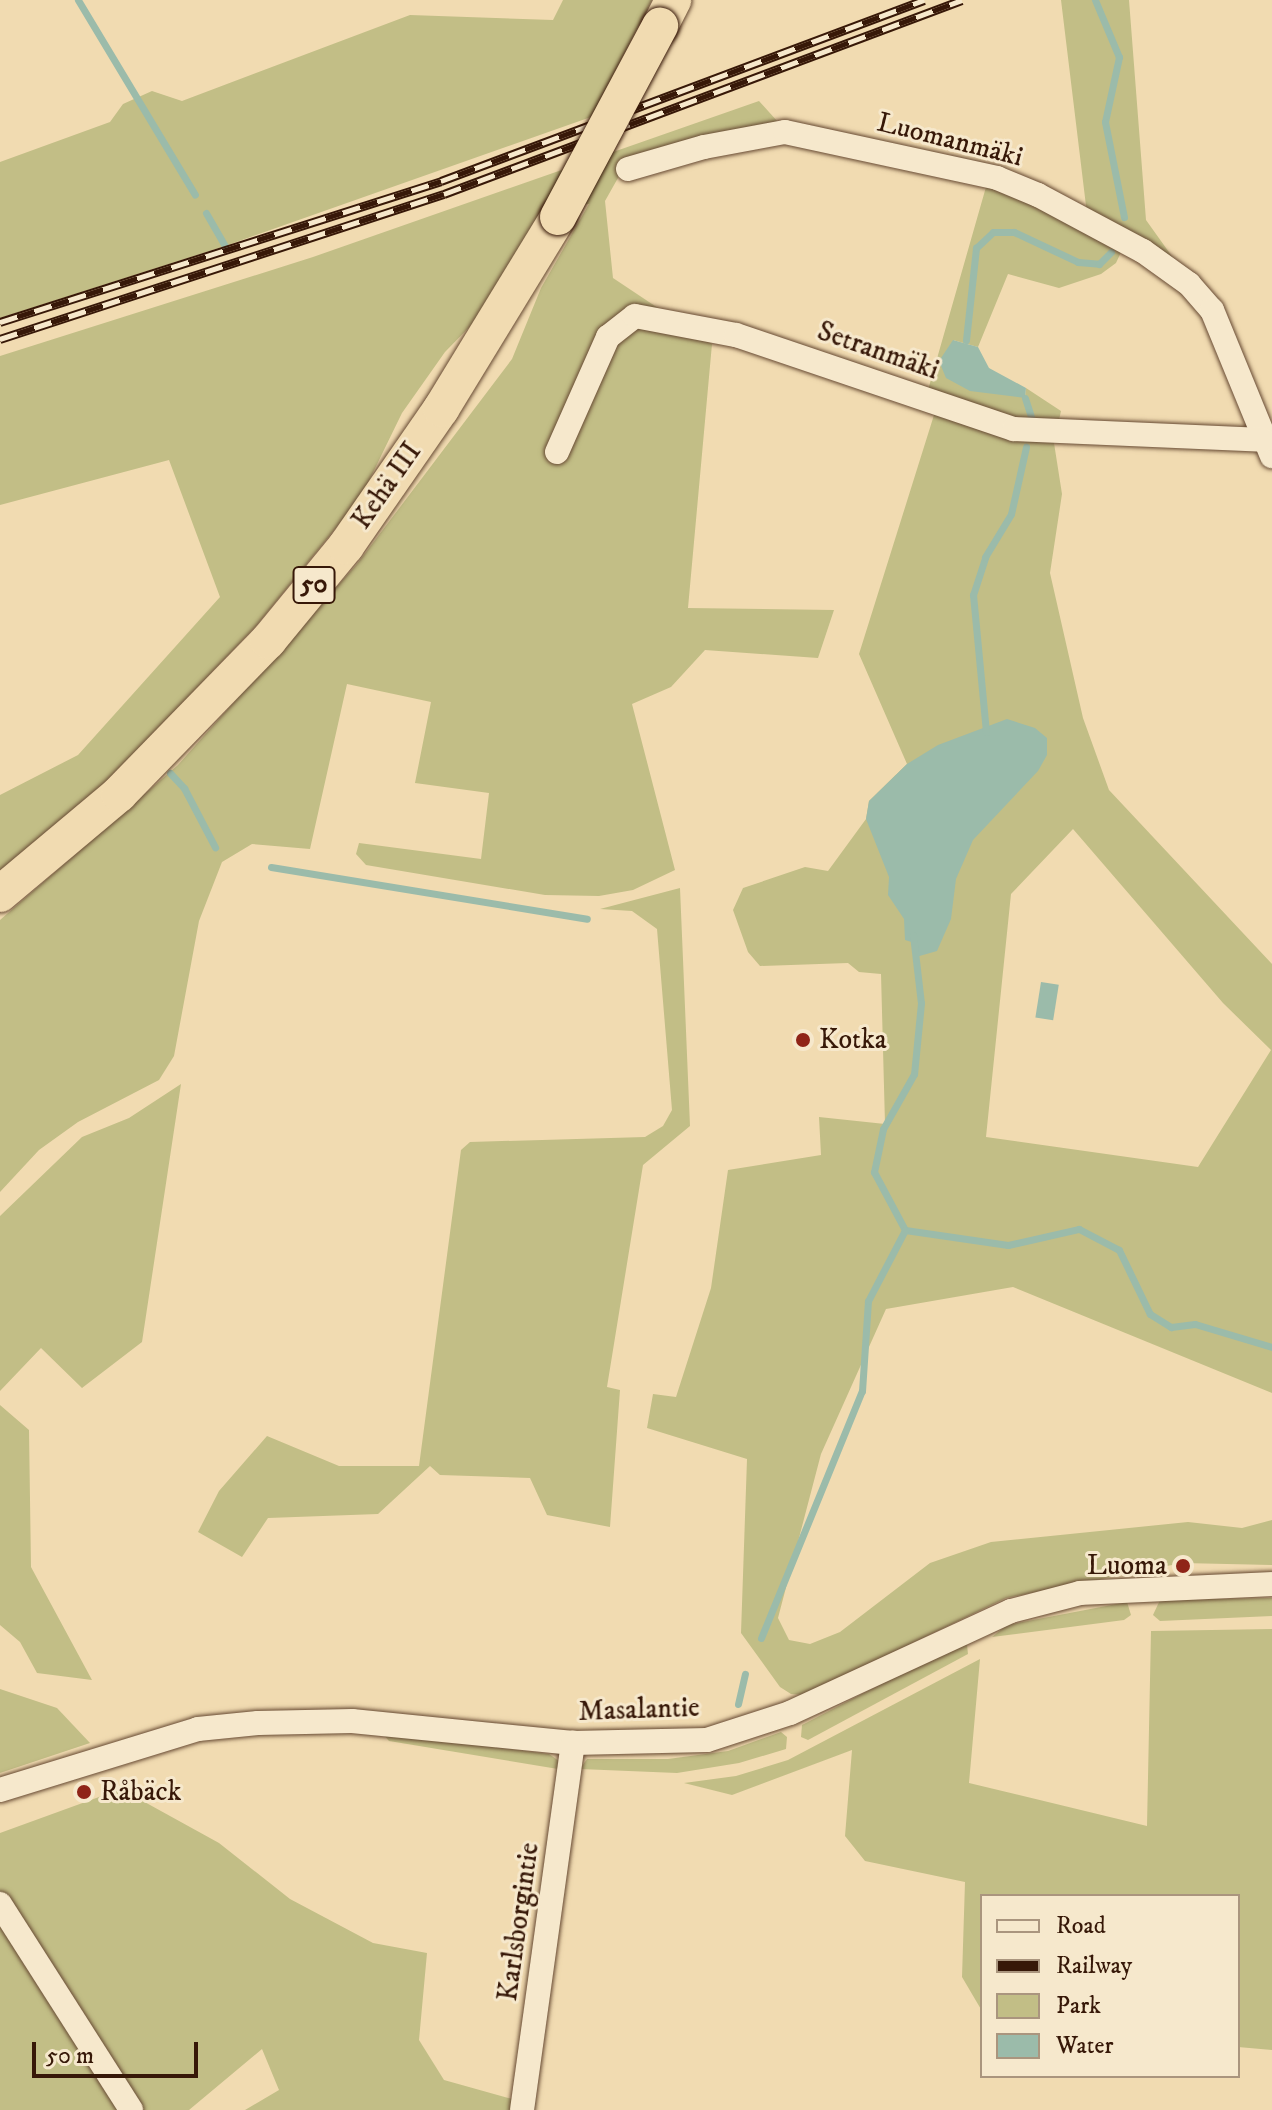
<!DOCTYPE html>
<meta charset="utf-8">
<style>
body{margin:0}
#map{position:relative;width:1272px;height:2110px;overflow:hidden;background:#f1dbb1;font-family:"IM FELL DW Pica",serif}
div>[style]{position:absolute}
.green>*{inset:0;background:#c2be86}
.water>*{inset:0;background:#9bbbaa;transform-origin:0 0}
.stream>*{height:7px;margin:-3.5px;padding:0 3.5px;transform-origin:3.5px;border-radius:3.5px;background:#9bbbaa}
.roads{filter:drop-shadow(0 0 2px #664932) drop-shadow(0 0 2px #664932)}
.minor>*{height:24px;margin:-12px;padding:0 12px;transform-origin:12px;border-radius:12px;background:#f6e8cc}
.highway>*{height:36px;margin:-18px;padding:0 18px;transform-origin:18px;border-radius:18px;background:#f1dbb1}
.rail>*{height:9px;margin-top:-4.5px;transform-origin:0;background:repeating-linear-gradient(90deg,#f6e8cc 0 18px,#371808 0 36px);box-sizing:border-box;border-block:2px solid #371808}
.bridges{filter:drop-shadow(0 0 2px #371808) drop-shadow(0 0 2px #371808)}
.highway-bridge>*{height:36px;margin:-18px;padding:0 18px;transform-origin:18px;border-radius:18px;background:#f1dbb1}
.dots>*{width:22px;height:22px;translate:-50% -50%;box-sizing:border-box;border:4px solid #f6e8cc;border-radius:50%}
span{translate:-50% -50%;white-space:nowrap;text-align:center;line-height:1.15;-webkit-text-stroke:6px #f6e8cc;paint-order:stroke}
.shield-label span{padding:2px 6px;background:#f6e8cc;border:2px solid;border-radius:6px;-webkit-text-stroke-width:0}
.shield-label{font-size:26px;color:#371808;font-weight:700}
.street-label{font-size:28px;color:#371808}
.poi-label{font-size:28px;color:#371808}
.left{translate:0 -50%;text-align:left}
.right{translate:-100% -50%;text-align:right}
.legend{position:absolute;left:980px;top:1894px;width:260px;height:184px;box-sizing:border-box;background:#f6e8cc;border:2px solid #aa957e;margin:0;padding:10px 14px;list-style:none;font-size:24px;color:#371808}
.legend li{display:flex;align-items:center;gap:16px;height:40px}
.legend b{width:40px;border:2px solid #aa957e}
.scale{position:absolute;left:32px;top:2042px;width:166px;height:36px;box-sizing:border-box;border:4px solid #371808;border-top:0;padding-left:10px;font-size:24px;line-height:28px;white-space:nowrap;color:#371808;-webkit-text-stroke:6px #f6e8cc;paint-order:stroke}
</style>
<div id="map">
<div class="green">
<i style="clip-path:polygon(563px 0,652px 0,591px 117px,225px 246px,0 318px,0 162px,110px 122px,123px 104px,152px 91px,182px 101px,410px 15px,553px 20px)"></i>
<i style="clip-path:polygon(1061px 0,1129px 0,1146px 220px,1176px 262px,1087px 214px)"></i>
<i style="clip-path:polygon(759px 101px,778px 122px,627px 162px,605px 201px,613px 278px,712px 344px,688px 608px,834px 610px,818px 658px,705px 650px,671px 687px,632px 704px,675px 870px,633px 890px,599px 896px,545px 895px,366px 865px,356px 854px,359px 843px,481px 859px,489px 793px,415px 783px,431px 702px,347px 684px,310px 849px,252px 844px,222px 862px,199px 921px,174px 1056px,159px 1080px,78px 1122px,39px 1150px,0 1192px,0 920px,178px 765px,357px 564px,512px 359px,541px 288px,589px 204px,542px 208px,484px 312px,445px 352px,402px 413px,361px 497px,256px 626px,87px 803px,0 871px,0 795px,78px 755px,220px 597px,169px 460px,0 505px,0 356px,313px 257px)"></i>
<i style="clip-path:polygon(evenodd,986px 187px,1035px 204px,1122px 250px,1116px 263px,1101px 274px,1059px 288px,1008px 274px,978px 347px,953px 340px,1025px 397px,1026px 388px,1061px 411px,1054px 443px,1062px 494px,1050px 573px,1083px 718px,1109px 790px,1272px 964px,1272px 1393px,1013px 1287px,886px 1309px,821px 1454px,778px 1618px,789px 1640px,810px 1644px,840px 1632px,930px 1563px,991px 1542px,1188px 1522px,1242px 1528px,1272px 1520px,1272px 1565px,1182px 1563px,1006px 1598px,804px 1695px,791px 1694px,780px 1687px,741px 1633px,747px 1459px,647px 1428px,653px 1394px,676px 1397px,711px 1288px,728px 1170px,821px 1155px,819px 1117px,885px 1124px,881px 974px,859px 972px,848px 963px,760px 966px,748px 952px,733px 910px,743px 888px,805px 867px,828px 871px,866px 819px,869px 801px,907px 764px,859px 654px,934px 415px,928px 390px,986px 187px,1073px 829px,1223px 1003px,1271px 1050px,1198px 1167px,986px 1137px,1011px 894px,1073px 829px)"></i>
<i style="clip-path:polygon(680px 888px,690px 1126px,643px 1165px,607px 1387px,620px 1390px,610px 1527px,547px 1515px,530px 1478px,440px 1475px,430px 1466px,378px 1514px,268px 1518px,242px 1557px,198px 1532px,219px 1491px,267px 1436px,339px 1466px,419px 1466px,461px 1150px,470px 1142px,645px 1137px,663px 1126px,672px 1110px,657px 929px,632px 911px,600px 909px)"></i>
<i style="clip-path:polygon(181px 1084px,142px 1342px,82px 1388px,41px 1348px,0 1391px,0 1216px,82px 1137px,129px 1118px)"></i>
<i style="clip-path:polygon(0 1405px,29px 1430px,31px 1567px,92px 1680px,37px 1673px,20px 1642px,0 1625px)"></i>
<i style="clip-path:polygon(1272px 1598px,1272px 1616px,1160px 1621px,1153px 1615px,1160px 1600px)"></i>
<i style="clip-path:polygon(1127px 1602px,1131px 1615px,1124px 1620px,992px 1637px,1007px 1625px)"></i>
<i style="clip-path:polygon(1272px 1629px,1272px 2050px,1238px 2047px,1238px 1896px,982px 1896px,982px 2011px,962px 1977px,965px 1882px,865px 1861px,845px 1836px,852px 1750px,732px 1795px,684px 1783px,736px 1776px,788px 1760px,980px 1659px,969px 1783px,1147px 1826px,1151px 1631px)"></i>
<i style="clip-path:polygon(960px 1643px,967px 1645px,968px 1654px,808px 1740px,801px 1737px,802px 1725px)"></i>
<i style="clip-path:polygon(0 1689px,57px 1708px,90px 1743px,0 1773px)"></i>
<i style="clip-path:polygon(781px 1732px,787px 1737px,786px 1749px,739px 1763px,677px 1773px,580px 1769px,587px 1759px,668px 1759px,728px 1751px)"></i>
<i style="clip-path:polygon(382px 1733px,549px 1754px,559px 1761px,558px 1769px,389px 1741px)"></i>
<i style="clip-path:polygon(121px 1789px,219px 1843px,290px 1899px,373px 1943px,427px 1953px,419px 2040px,444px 2080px,523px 2102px,522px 2110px,245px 2110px,279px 2090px,262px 2049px,189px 2110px,137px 2110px,0 1897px,0 1833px)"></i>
<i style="clip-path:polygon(0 1921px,125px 2110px,0 2110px)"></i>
</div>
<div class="water">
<i style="clip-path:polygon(953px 340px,978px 347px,989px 368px,1026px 388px,1025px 398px,970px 391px,946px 378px,939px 361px)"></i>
<i style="clip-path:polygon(1007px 719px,1035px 728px,1047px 738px,1047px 755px,1038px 771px,973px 840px,956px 879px,951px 919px,937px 951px,916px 957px,915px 943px,905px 940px,904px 919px,888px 895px,889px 877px,866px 819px,869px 801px,907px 764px,938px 745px)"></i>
<i style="left:1041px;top:982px;width:18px;height:36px;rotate:9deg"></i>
</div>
<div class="stream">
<i style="left:78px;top:0;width:227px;rotate:59deg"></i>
<i style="left:1095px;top:0;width:62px;rotate:67.2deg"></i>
<i style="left:1119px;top:57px;width:66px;rotate:102.2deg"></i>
<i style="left:1105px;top:122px;width:97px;rotate:78.7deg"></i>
<i style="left:206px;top:213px;width:38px;rotate:60deg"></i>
<i style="left:966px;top:340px;width:93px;rotate:-83.8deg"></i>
<i style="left:976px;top:248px;width:23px;rotate:-43deg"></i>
<i style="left:993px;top:232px;width:21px"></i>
<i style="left:1014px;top:232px;width:71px;rotate:25.1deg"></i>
<i style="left:1078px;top:262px;width:21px;rotate:5deg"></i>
<i style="left:1099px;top:264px;width:17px;rotate:-45deg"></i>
<i style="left:1025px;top:398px;width:19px;rotate:72deg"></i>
<i style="left:986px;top:732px;width:138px;rotate:-95.4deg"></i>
<i style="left:973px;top:595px;width:40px;rotate:-72deg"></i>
<i style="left:985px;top:557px;width:50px;rotate:-58.8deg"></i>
<i style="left:1011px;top:514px;width:69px;rotate:-77.4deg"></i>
<i style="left:170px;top:773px;width:21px;rotate:47deg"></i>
<i style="left:184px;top:788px;width:67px;rotate:62.3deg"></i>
<i style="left:271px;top:867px;width:320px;rotate:9.3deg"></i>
<i style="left:913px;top:935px;width:68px;rotate:83.3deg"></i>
<i style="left:921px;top:1003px;width:71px;rotate:95.6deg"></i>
<i style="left:914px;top:1074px;width:63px;rotate:119.4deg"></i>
<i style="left:883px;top:1129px;width:44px;rotate:101.8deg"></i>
<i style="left:874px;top:1172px;width:66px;rotate:61.9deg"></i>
<i style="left:905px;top:1230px;width:104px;rotate:8.3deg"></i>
<i style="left:1008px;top:1245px;width:73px;rotate:-12.7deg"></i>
<i style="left:1079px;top:1229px;width:45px;rotate:27.7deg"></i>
<i style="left:1119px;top:1250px;width:71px;rotate:64.2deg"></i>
<i style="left:1150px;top:1314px;width:25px;rotate:32deg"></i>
<i style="left:1171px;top:1327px;width:24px;rotate:-7deg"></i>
<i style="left:1195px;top:1324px;width:80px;rotate:16.6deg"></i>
<i style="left:761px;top:1638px;width:267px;rotate:-67.8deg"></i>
<i style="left:862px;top:1391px;width:90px;rotate:-86.2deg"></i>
<i style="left:868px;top:1301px;width:80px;rotate:-62.5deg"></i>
<i style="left:738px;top:1704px;width:31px;rotate:-77deg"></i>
</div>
<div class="roads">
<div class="minor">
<i style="left:628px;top:169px;width:79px;rotate:-16.1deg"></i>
<i style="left:704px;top:147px;width:82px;rotate:-10.5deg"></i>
<i style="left:785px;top:132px;width:217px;rotate:12.2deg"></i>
<i style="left:997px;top:178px;width:44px;rotate:22.5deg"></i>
<i style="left:1038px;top:195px;width:119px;rotate:28.1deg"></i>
<i style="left:1143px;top:251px;width:57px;rotate:35.7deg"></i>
<i style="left:1189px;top:284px;width:35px;rotate:49deg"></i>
<i style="left:1212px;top:310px;width:158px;rotate:67.7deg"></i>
<i style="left:557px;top:452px;width:126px;rotate:-66.1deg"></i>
<i style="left:608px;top:337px;width:34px;rotate:-38deg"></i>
<i style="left:635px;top:316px;width:103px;rotate:10.7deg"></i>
<i style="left:736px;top:335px;width:293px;rotate:18.7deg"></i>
<i style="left:1014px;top:429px;width:249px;rotate:2.5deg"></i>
<i style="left:0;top:1790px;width:207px;rotate:-17.1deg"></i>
<i style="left:198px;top:1729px;width:60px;rotate:-5.7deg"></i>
<i style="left:258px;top:1723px;width:94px;rotate:-1.2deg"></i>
<i style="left:352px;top:1721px;width:222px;rotate:5.7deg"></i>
<i style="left:573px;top:1743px;width:134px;rotate:-1.3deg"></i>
<i style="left:707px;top:1740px;width:87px;rotate:-18deg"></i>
<i style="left:790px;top:1713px;width:243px;rotate:-24.8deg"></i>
<i style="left:1011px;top:1611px;width:71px;rotate:-14.6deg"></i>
<i style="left:1080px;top:1593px;width:192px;rotate:-2.7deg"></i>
<i style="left:0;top:1904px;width:244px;rotate:57.5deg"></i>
<i style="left:522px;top:2110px;width:371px;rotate:-82.1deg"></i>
</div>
<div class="highway">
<i style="left:660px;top:26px;width:29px;rotate:-63deg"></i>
<i style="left:0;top:894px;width:155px;rotate:-40deg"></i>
<i style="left:119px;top:794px;width:214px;rotate:-45.8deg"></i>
<i style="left:268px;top:641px;width:123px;rotate:-50.6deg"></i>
<i style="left:346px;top:546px;width:167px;rotate:-55.3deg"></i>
<i style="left:441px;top:409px;width:225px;rotate:-58.6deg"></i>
</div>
</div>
<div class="rail">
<i style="left:0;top:322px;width:463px;rotate:-17.7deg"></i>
<i style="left:441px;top:181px;width:516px;rotate:-20.54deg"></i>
<i style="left:0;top:339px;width:467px;rotate:-18.1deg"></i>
<i style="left:444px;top:194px;width:553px;rotate:-20.53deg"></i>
</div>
<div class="bridges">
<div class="highway-bridge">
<i style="left:558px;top:217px;width:217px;rotate:-61.9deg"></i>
</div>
</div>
<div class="dots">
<i style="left:803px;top:1040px;background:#8f2418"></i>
<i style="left:1183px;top:1566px;background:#8f2418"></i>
<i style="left:84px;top:1792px;background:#8f2418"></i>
</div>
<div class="shield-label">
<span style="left:314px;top:585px">50</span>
</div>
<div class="street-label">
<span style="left:950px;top:140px;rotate:14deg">Luomanmäki</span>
<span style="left:878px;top:351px;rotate:19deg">Setranmäki</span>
<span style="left:387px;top:486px;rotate:-55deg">Kehä III</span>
<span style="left:639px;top:1710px;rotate:-2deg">Masalantie</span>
<span style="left:519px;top:1922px;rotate:-82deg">Karlsborgintie</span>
</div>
<div class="poi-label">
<span class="left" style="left:819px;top:1040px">Kotka</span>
<span class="right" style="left:1167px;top:1566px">Luoma</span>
<span class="left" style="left:100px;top:1792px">Råbäck</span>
</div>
<ul class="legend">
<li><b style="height:10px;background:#f6e8cc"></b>Road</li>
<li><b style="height:10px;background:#371808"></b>Railway</li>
<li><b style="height:22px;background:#c2be86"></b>Park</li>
<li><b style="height:22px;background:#9bbbaa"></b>Water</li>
</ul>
<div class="scale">50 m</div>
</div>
